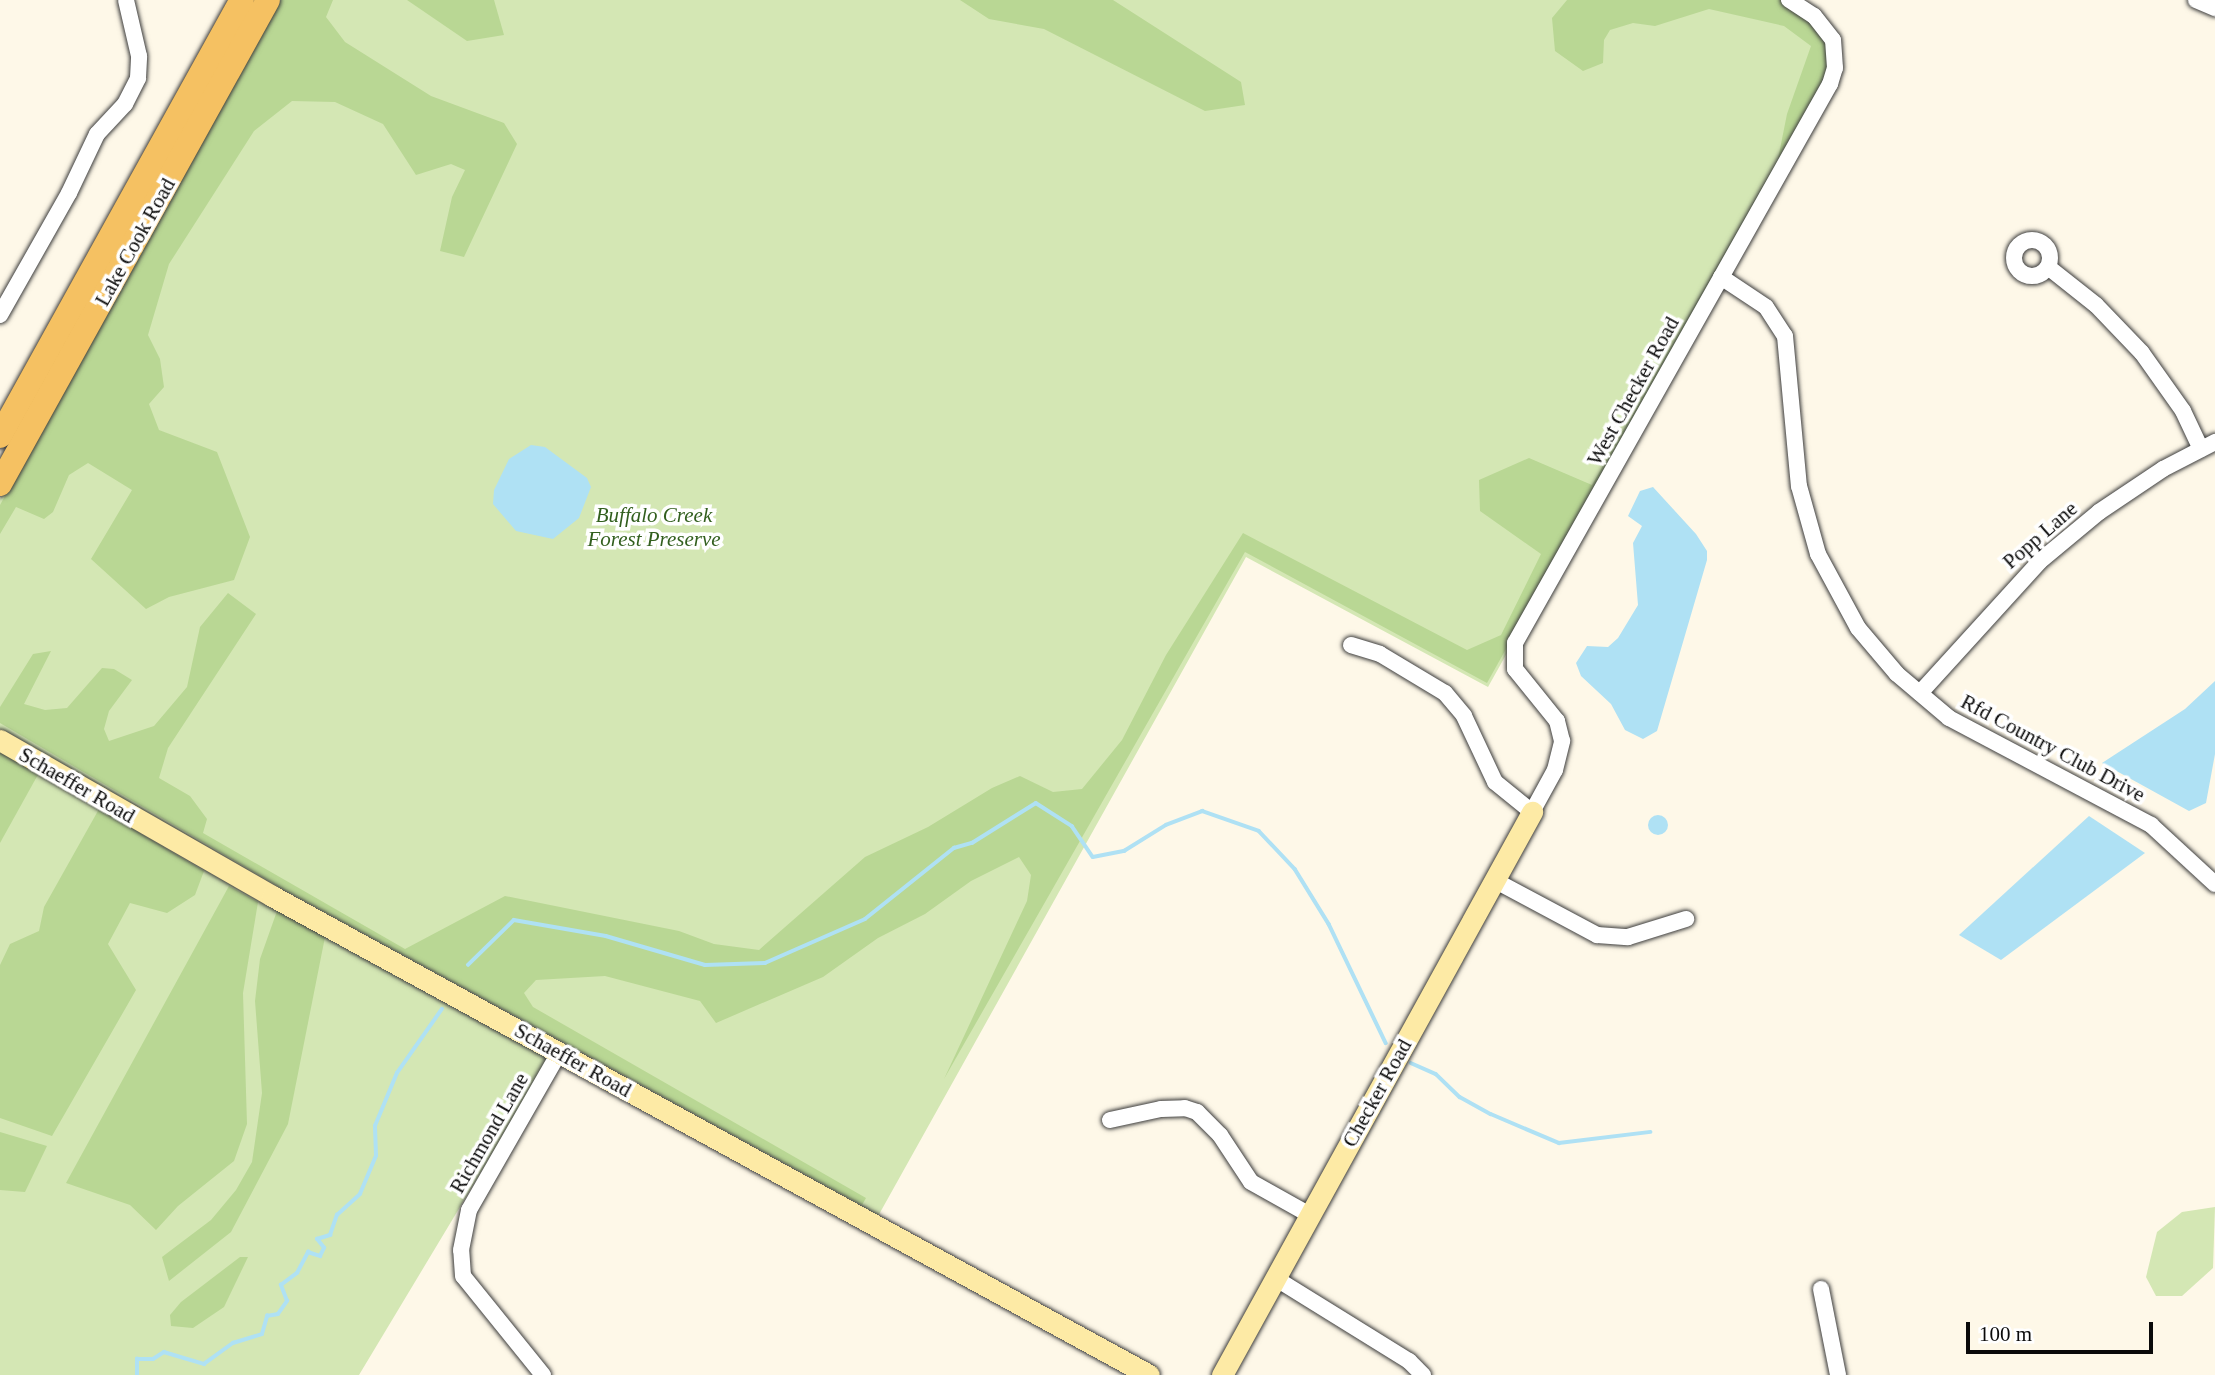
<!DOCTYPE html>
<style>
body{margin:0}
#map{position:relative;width:2215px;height:1375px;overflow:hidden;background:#fef8e8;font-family:Georgia,serif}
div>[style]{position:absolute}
.green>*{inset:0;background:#d4e7b4}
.forest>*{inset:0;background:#b9d794}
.water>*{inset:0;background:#afe1f4}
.round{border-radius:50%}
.stream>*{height:3.5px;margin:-1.75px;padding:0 1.75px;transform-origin:1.75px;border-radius:1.75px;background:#afe1f4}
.roads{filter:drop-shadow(0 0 2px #3d3d3d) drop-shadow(0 0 2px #3d3d3d)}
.street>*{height:16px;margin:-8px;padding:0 8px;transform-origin:8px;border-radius:8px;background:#fff}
.street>.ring{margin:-8px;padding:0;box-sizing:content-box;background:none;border:16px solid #fff;border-radius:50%}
.secondary>*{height:21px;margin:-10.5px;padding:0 10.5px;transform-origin:10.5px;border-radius:10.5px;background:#fdeaa5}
.primary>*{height:24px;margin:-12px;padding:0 12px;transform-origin:12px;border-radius:12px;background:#f5c162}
span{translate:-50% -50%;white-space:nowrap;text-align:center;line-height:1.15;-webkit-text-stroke:7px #fff;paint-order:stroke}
.street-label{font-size:21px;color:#0a0a0a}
.park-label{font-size:21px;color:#325f1e;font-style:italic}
.scale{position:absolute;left:1966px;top:1322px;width:187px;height:32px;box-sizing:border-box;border:4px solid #0a0a0a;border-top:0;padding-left:9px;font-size:21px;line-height:24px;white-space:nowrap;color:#0a0a0a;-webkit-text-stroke:5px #fff;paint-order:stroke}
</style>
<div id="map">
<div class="green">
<i style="clip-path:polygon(278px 0,1779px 0,1817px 25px,1825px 84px,1488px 687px,1246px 557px,877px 1218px,558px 1044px,359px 1375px,0 1375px,0 499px)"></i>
<i style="clip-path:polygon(2215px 1207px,2213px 1268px,2182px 1296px,2156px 1296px,2146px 1277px,2157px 1232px,2182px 1212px)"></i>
</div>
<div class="forest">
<i style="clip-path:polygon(281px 0,333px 0,326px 17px,345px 42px,431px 96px,504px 123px,517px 144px,464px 257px,440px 251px,452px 197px,465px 170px,451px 164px,416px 175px,383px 124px,335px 102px,292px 101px,254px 131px,169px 264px,148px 335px,160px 359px,164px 387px,149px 404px,159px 430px,217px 452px,250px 537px,234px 580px,169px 597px,146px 609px,91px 559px,132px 490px,88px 463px,69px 475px,53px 512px,44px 519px,16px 507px,0 534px,0 505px)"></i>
<i style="clip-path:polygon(407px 0,494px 0,504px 35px,467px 41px)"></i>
<i style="clip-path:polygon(960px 0,1113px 0,1241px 82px,1245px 105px,1205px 111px,1044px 29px,989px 19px)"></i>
<i style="clip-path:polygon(1567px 0,1789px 0,1814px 16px,1835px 60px,1487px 683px,1245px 552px,944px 1079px,1027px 901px,1031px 875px,1019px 857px,971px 881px,925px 914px,878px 938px,823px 977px,716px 1023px,700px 1001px,605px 976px,536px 980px,524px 993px,533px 1007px,866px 1198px,862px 1205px,283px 889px,0 723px,0 707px,33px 654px,51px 651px,24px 704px,45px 710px,67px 708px,102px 668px,114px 669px,132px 680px,109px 711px,104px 729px,109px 741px,154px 726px,187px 687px,200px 627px,228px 593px,256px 614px,168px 748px,159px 778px,190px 796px,207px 819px,203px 833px,405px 949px,505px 896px,679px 931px,714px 944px,759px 950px,865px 857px,928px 827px,992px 788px,1020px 776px,1053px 792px,1082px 789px,1122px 740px,1166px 655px,1243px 533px,1467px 650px,1501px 635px,1541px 554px,1480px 511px,1479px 480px,1529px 458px,1592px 485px,1778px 159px,1787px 114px,1811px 46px,1784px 26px,1709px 9px,1655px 26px,1633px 23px,1610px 30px,1604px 40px,1603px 63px,1583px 71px,1555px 51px,1552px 18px)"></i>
<i style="clip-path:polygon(0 750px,40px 771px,0 843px)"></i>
<i style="clip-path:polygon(99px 809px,204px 871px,195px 895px,167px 913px,130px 903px,108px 944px,136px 990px,52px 1136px,0 1118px,0 965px,10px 944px,39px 931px,44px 907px)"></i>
<i style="clip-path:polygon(229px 886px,258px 902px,243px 993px,247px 1124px,234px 1161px,178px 1206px,156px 1230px,130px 1205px,66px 1183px)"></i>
<i style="clip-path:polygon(277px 911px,325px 937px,288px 1124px,231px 1232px,169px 1281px,162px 1257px,211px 1220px,236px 1190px,252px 1162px,262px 1093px,255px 1001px,260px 959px)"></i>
<i style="clip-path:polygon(0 1132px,47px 1146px,25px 1192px,0 1190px)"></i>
<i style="clip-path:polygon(240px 1257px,248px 1257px,224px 1307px,193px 1328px,171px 1326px,170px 1315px,181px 1302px)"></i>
</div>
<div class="water">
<i style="clip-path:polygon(531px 445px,545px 447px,587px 478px,591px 487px,579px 518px,553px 539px,516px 531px,493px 504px,494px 490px,509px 459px)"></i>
<i style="clip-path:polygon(1653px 487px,1696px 534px,1707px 551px,1707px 560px,1657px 731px,1643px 739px,1625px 730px,1611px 704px,1581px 676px,1576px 663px,1587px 646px,1608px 647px,1618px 638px,1638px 605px,1633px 543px,1642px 526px,1628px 516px,1640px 491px)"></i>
<i style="clip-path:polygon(2215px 681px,2215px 754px,2206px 803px,2189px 811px,2102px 763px,2185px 709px)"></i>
<i class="round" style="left:1648px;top:815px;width:20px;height:20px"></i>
<i style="clip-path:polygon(2089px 816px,2145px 853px,2001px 960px,1959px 935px)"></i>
</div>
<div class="stream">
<i style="left:468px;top:965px;width:64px;rotate:-44.4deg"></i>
<i style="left:514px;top:920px;width:93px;rotate:9.9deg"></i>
<i style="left:606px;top:936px;width:103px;rotate:16.3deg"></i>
<i style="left:705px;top:965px;width:60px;rotate:-1.9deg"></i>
<i style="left:765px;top:963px;width:109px;rotate:-23.7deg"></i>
<i style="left:865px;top:919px;width:114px;rotate:-38.6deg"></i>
<i style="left:954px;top:848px;width:19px;rotate:-16deg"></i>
<i style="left:972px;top:843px;width:75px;rotate:-32deg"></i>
<i style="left:1036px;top:803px;width:43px;rotate:32.6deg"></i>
<i style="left:1072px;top:826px;width:37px;rotate:56deg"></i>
<i style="left:1093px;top:857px;width:32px;rotate:-11deg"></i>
<i style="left:1124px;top:851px;width:49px;rotate:-31.8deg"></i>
<i style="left:1166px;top:825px;width:39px;rotate:-21deg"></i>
<i style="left:1202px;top:811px;width:60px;rotate:19.3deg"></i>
<i style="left:1259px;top:831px;width:52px;rotate:46.5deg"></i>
<i style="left:1295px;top:869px;width:65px;rotate:58.3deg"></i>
<i style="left:1329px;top:924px;width:132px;rotate:64.4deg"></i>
<i style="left:1411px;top:1063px;width:27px;rotate:24deg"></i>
<i style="left:1436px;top:1074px;width:33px;rotate:44deg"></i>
<i style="left:1460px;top:1097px;width:35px;rotate:29deg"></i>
<i style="left:1491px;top:1114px;width:74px;rotate:23.1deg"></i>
<i style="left:1559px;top:1143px;width:92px;rotate:-6.9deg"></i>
<i style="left:137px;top:1375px;width:16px;rotate:-90deg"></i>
<i style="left:137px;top:1359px;width:16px"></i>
<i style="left:153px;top:1359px;width:13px;rotate:-32deg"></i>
<i style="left:164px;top:1352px;width:42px;rotate:16.7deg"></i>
<i style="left:204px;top:1364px;width:36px;rotate:-36deg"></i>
<i style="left:233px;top:1343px;width:30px;rotate:-17deg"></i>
<i style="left:262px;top:1334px;width:19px;rotate:-74deg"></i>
<i style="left:267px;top:1316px;width:11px;rotate:-10deg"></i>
<i style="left:278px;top:1314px;width:16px;rotate:-55deg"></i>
<i style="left:287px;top:1301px;width:17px;rotate:-111deg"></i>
<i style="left:281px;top:1285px;width:20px;rotate:-37deg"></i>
<i style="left:297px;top:1273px;width:24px;rotate:-62deg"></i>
<i style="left:308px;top:1252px;width:13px;rotate:18deg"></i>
<i style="left:320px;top:1256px;width:9px;rotate:-63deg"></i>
<i style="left:324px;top:1248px;width:11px;rotate:-128deg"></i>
<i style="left:317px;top:1239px;width:14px;rotate:-17deg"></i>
<i style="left:330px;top:1235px;width:21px;rotate:-71deg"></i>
<i style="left:337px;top:1215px;width:31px;rotate:-42deg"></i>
<i style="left:360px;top:1194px;width:41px;rotate:-67.2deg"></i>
<i style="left:376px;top:1156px;width:30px;rotate:-92deg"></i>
<i style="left:375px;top:1126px;width:57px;rotate:-67.5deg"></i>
<i style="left:397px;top:1073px;width:78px;rotate:-54.9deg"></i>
</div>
<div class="roads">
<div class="street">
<i style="left:2196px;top:0;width:21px;rotate:23deg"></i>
<i class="ring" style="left:2014px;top:240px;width:20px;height:20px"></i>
<i style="left:2048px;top:267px;width:61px;rotate:38.4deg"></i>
<i style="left:2096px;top:305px;width:66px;rotate:46.2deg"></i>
<i style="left:2142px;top:353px;width:71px;rotate:54.7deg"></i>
<i style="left:2183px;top:411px;width:42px;rotate:64.7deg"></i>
<i style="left:1721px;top:277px;width:54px;rotate:33.7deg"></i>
<i style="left:1766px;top:307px;width:35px;rotate:57deg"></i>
<i style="left:1785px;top:336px;width:151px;rotate:84.7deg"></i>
<i style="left:1799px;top:486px;width:71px;rotate:74.4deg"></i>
<i style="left:1818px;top:554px;width:84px;rotate:61.6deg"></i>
<i style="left:1858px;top:628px;width:60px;rotate:49.7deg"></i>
<i style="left:1897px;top:674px;width:68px;rotate:40.2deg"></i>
<i style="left:1949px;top:718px;width:229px;rotate:27.9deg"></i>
<i style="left:2151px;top:825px;width:87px;rotate:42.7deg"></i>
<i style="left:0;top:315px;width:140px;rotate:-60.5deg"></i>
<i style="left:69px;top:193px;width:65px;rotate:-64.6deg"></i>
<i style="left:97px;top:134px;width:41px;rotate:-47deg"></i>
<i style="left:125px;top:104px;width:29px;rotate:-63deg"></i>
<i style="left:138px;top:78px;width:22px;rotate:-87deg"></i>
<i style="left:139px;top:56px;width:57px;rotate:-103.1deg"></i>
<i style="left:1351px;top:645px;width:30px;rotate:17deg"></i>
<i style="left:1380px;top:654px;width:76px;rotate:31deg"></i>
<i style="left:1445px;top:693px;width:30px;rotate:50deg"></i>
<i style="left:1464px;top:716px;width:73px;rotate:64.8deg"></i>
<i style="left:1495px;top:782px;width:48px;rotate:39deg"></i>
<i style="left:1532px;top:812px;width:48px;rotate:-61.3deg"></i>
<i style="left:1555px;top:770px;width:30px;rotate:-76deg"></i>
<i style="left:1562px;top:741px;width:21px;rotate:-104deg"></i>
<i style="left:1557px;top:721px;width:67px;rotate:-128.9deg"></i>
<i style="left:1515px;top:669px;width:26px;rotate:-90deg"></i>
<i style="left:1515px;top:643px;width:642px;rotate:-60.6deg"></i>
<i style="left:1830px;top:84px;width:17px;rotate:-73deg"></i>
<i style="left:1835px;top:68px;width:28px;rotate:-94deg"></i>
<i style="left:1833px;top:40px;width:31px;rotate:-128deg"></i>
<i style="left:1814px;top:16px;width:30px;rotate:-147deg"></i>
<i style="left:1920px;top:693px;width:178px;rotate:-47.7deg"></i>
<i style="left:2040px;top:561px;width:77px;rotate:-39.7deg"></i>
<i style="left:2099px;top:512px;width:77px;rotate:-33.9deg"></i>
<i style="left:2163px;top:469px;width:59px;rotate:-27.4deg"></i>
<i style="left:1494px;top:880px;width:117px;rotate:28.1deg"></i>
<i style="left:1597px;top:935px;width:31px;rotate:4deg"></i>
<i style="left:1628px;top:937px;width:61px;rotate:-17.2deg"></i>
<i style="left:1110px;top:1120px;width:52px;rotate:-12.2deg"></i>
<i style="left:1161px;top:1109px;width:24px;rotate:-2deg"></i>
<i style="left:1185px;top:1108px;width:13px;rotate:18deg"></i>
<i style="left:1197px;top:1112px;width:33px;rotate:45deg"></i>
<i style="left:1220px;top:1135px;width:56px;rotate:56.6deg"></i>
<i style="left:1251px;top:1182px;width:68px;rotate:29.2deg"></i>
<i style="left:1275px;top:1278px;width:158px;rotate:31.8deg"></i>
<i style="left:1409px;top:1361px;width:20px;rotate:45deg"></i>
<i style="left:1821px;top:1289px;width:88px;rotate:78.8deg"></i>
<i style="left:543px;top:1375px;width:127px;rotate:-128.9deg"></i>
<i style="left:463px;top:1276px;width:26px;rotate:-94deg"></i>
<i style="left:461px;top:1250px;width:41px;rotate:-78.7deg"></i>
<i style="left:469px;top:1210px;width:181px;rotate:-60.2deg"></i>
</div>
<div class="secondary">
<i style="left:0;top:740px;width:314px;rotate:29.8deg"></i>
<i style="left:272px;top:896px;width:999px;rotate:28.64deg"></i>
<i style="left:1222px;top:1375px;width:643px;rotate:-61.16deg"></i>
</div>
<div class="primary">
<i style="left:0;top:436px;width:499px;rotate:-61deg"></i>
<i style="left:0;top:484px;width:553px;rotate:-61.03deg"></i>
</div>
</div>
<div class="street-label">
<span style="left:135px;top:242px;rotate:-61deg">Lake Cook Road</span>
<span style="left:1633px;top:391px;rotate:-61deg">West Checker Road</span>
<span style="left:2040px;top:535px;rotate:-41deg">Popp Lane</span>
<span style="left:2053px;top:748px;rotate:28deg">Rfd Country Club Drive</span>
<span style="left:77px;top:785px;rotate:30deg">Schaeffer Road</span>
<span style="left:573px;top:1060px;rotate:29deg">Schaeffer Road</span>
<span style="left:1377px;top:1093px;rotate:-61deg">Checker Road</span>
<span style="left:489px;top:1133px;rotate:-60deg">Richmond Lane</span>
</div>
<div class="park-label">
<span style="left:654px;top:527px">Buffalo Creek<br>Forest Preserve</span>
</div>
<div class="scale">100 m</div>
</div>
